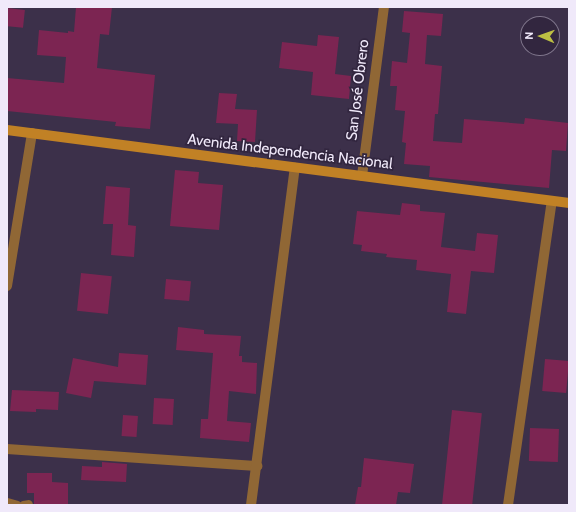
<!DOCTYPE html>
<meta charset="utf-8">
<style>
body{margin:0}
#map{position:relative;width:576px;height:512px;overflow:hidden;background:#3c304a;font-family:Cabin,sans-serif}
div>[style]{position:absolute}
.building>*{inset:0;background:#7c2552;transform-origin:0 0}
.lane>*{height:9px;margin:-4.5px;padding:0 4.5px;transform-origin:4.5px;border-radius:4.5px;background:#906735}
.street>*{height:10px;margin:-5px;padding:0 5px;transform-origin:5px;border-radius:5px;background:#906735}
.secondary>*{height:10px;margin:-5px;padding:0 5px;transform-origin:5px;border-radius:5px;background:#c18125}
span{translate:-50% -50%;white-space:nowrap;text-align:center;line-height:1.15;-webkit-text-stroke:3.5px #32263f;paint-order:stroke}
.street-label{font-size:15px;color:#f0e9fa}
.frame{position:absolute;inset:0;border:8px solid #f0e9fa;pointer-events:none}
.north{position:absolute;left:520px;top:16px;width:40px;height:40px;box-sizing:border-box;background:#32263f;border:1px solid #7e748a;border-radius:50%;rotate:272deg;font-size:11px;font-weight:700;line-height:16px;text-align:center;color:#f0e9fa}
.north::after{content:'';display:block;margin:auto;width:14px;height:18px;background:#bdbf43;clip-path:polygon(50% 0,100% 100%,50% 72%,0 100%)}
</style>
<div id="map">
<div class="building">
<i style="clip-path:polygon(76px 7px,112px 7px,109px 35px,100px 34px,97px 68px,155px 75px,150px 129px,115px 126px,116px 122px,7px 111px,7px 78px,64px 83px,66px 57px,37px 55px,39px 30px,68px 33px,68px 31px,74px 32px)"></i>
<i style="left:7px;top:8px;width:18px;height:18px;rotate:6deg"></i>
<i style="clip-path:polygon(404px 11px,443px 14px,441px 36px,427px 35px,425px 64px,442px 66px,438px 114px,435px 114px,433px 141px,462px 143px,464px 119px,524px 124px,525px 118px,568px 123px,566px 151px,552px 150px,549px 188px,429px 177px,430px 166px,404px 164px,406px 143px,402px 142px,405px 111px,395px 110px,397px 86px,390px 86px,392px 61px,407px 63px,410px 33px,402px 32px)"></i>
<i style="clip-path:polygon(318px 35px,339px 37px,335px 74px,351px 76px,349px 99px,311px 95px,313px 72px,279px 68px,282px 42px,317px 46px)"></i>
<i style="clip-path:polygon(219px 93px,237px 94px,235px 109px,257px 110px,255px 142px,237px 141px,238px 124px,216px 123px)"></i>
<i style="clip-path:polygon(175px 170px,199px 172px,198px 183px,223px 185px,219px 230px,170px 226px)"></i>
<i style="clip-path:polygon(106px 186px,130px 188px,128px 225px,136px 226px,134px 257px,111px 255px,113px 224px,103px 224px)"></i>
<i style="clip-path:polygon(402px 203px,420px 205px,420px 211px,445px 213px,441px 247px,475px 251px,477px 233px,498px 235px,494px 273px,471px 271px,466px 314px,447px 312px,451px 274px,416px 270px,417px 260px,386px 257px,387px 254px,361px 251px,362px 245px,353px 244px,357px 211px,400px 215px)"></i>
<i style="left:81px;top:273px;width:31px;height:38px;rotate:6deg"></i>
<i style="left:166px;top:279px;width:25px;height:20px;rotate:5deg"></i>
<i style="clip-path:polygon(178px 327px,204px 330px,204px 334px,241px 336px,239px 356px,242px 356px,242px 362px,257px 363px,256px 394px,229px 391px,227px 421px,251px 423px,249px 442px,200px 438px,201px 419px,208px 419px,213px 353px,176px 350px)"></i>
<i style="clip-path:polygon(119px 353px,148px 355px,146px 385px,94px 381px,91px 398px,66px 393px,73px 358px,118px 367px)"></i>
<i style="left:545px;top:359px;width:24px;height:32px;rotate:5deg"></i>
<i style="clip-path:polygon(12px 390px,59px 392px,58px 410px,36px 409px,36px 412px,10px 411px)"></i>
<i style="left:154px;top:398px;width:20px;height:26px;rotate:3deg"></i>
<i style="left:452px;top:410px;width:30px;height:95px;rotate:6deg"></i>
<i style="left:123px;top:415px;width:15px;height:21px;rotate:4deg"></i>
<i style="left:530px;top:428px;width:29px;height:33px;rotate:2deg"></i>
<i style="clip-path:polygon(364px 458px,414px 464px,410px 493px,398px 492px,396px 505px,355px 505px,358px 487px,361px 487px)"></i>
<i style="clip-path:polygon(102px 462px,127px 464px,126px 482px,81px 480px,82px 466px,102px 467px)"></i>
<i style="clip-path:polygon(27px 473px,52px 473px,52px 482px,68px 483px,68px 505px,34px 505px,34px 493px,27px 493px)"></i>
</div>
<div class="lane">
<i style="left:7px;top:502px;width:10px;rotate:17deg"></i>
<i style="left:23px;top:505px;width:5px;rotate:-11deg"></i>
</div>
<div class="street">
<i style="left:362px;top:176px;width:170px;rotate:-82.6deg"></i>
<i style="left:7px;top:286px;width:155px;rotate:-80.7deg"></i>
<i style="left:7px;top:449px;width:251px;rotate:3.9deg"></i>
<i style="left:251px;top:505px;width:340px;rotate:-82.6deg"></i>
<i style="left:508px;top:505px;width:307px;rotate:-81.8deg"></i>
</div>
<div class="secondary">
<i style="left:7px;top:130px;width:567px;rotate:7.4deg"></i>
</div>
<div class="street-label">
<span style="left:358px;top:90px;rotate:-83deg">San José Obrero</span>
<span style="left:290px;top:152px;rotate:7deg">Avenida Independencia Nacional</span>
</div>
<div class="frame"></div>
<div class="north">N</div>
</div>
